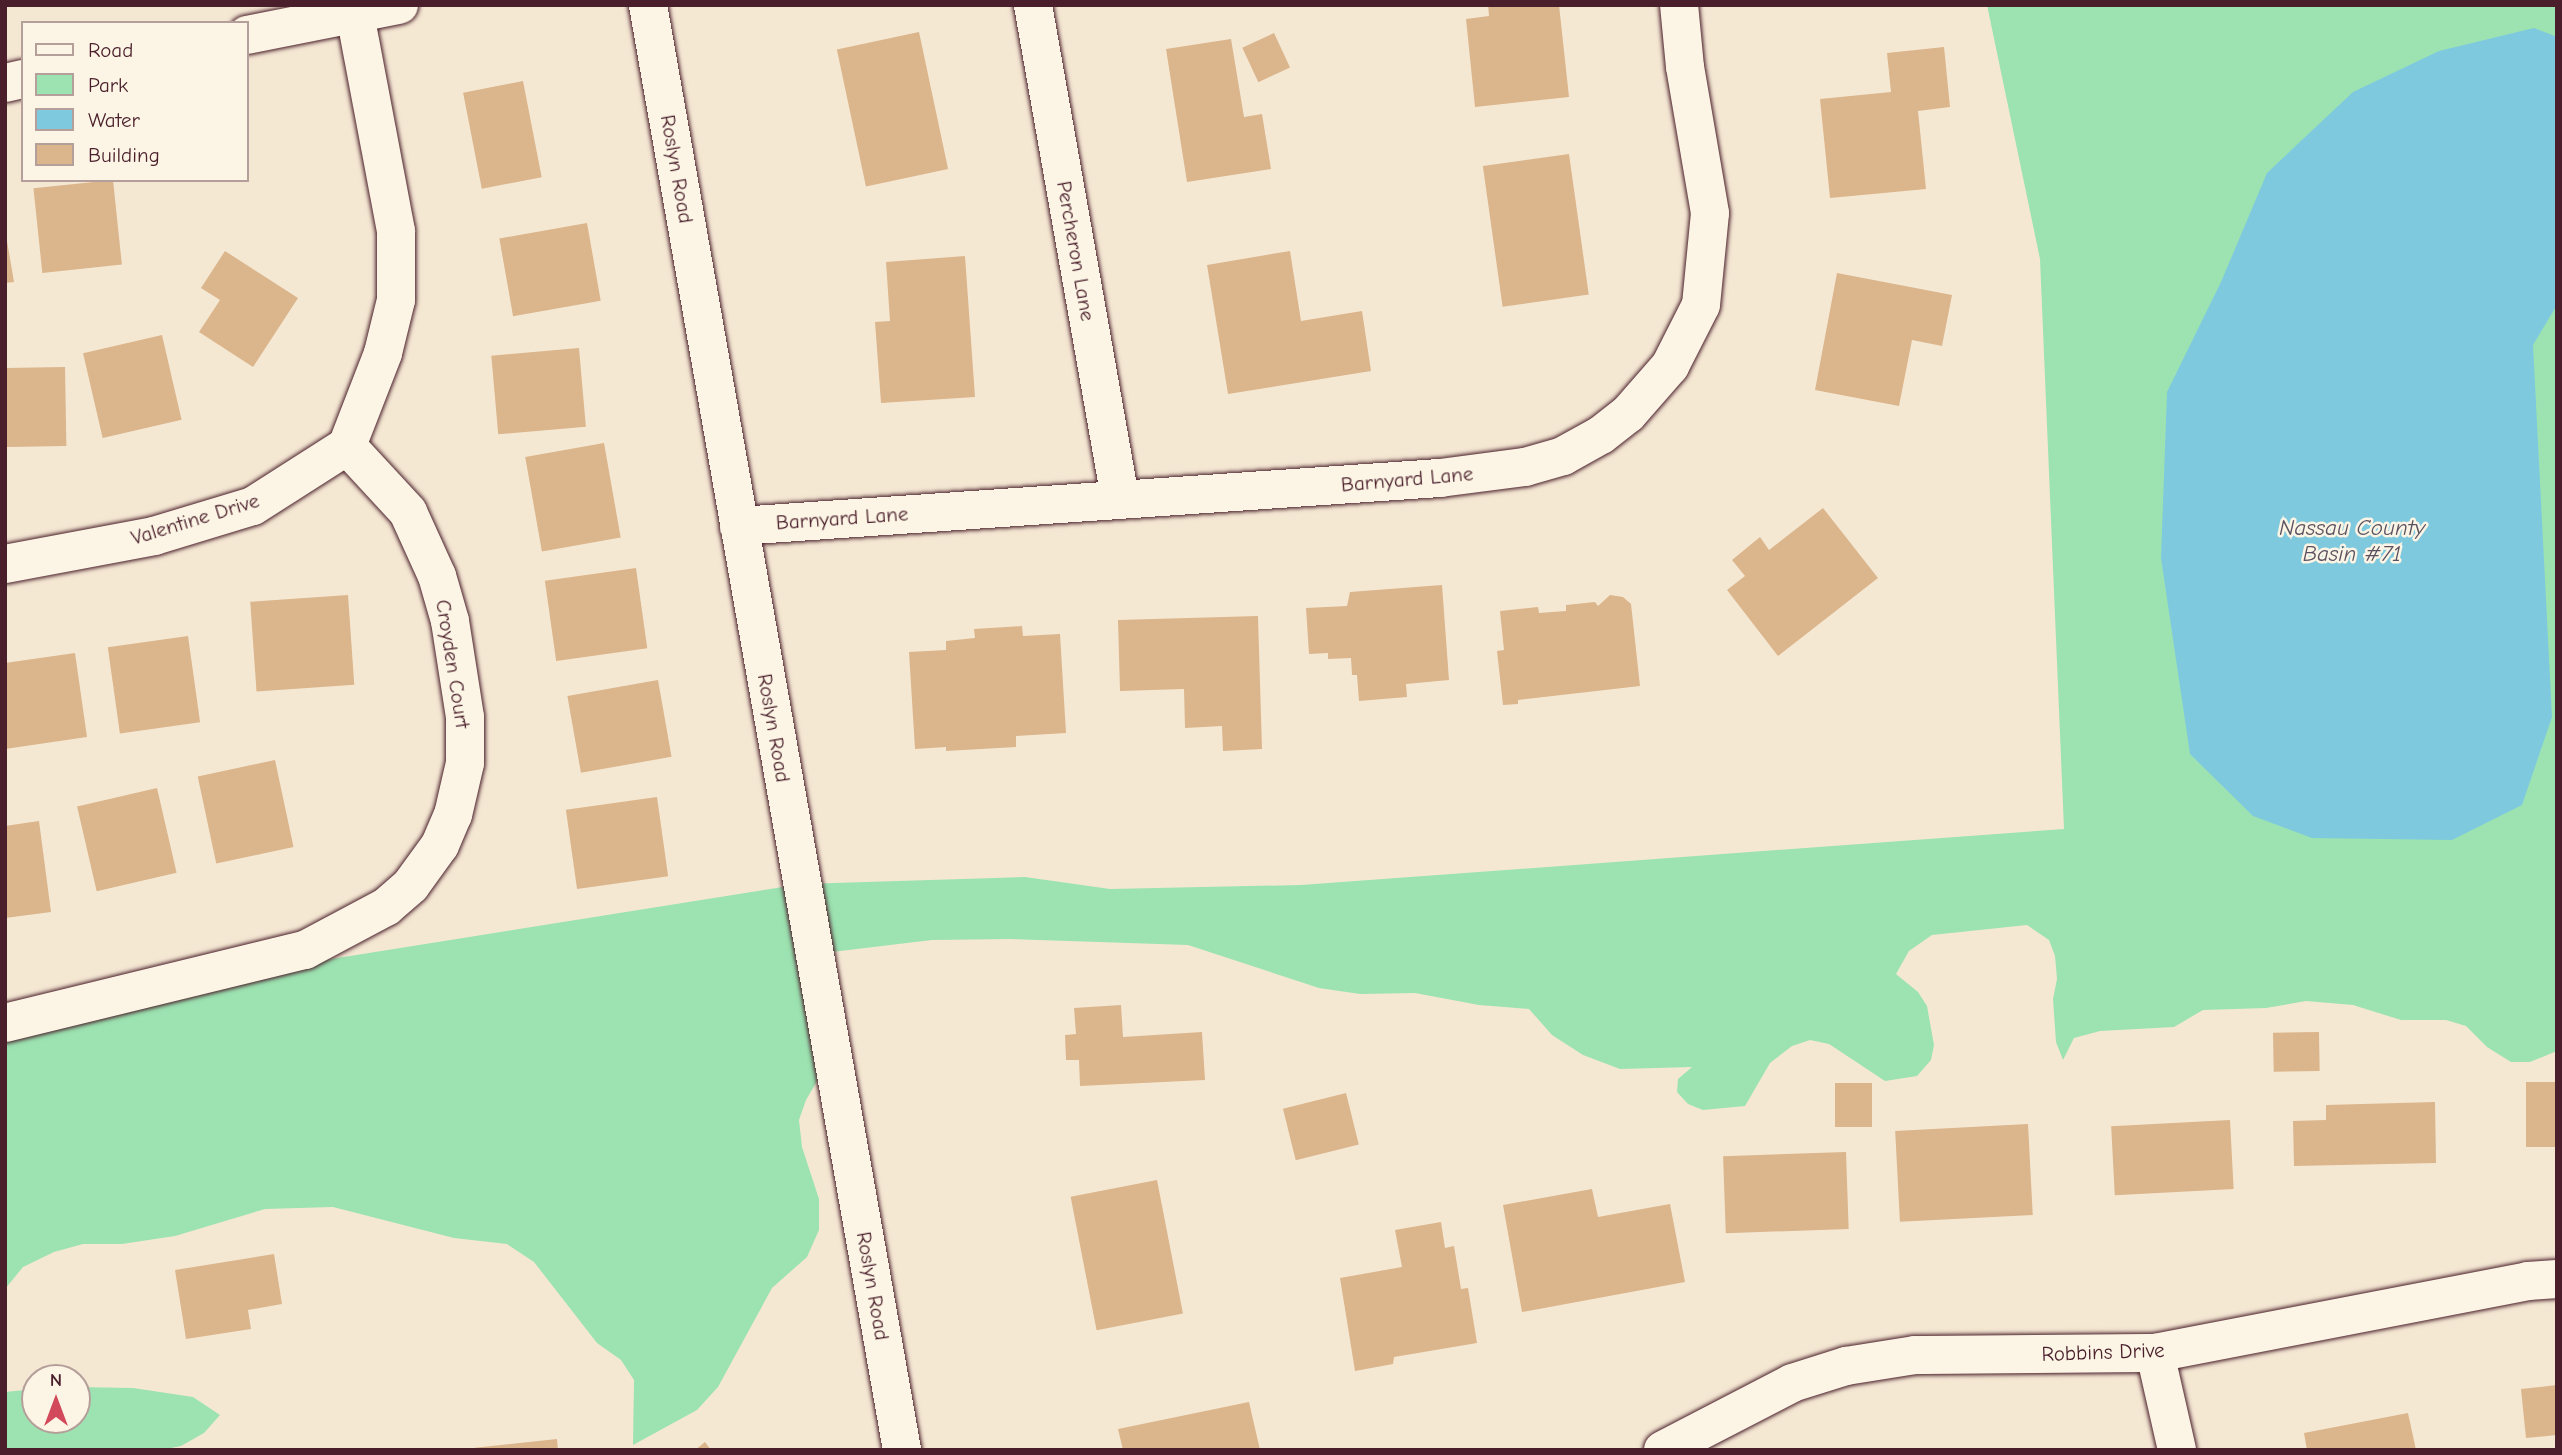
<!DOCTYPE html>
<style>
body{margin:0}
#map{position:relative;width:2562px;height:1455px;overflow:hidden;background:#f5e8d3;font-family:"Comic Neue",sans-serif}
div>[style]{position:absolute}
.green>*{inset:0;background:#9ce3b1}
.water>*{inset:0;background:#7ec9de}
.building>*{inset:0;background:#dbb58c;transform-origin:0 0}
.roads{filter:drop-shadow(0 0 2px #4a1f2b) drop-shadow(0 0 2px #4a1f2b)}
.street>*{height:38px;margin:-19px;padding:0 19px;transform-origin:19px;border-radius:19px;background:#fcf5e5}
.secondary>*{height:38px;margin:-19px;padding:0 19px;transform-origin:19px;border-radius:19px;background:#fcf5e5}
span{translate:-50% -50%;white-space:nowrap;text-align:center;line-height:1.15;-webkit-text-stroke:5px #fcf5e5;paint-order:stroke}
.street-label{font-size:21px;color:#4a1f2b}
.water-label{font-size:23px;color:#5a5261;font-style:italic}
.frame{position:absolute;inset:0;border:7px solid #4a1f2b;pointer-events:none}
.legend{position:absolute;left:21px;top:21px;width:228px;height:161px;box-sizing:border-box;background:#fcf5e5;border:2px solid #b59f9b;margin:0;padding:9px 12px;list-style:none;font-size:21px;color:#4a1f2b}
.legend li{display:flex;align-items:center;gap:14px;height:35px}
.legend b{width:35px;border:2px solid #b59f9b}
.north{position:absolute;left:21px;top:1364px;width:70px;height:70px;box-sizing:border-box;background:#fcf5e5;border:2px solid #b59f9b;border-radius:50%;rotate:0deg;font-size:19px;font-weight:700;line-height:28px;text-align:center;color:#4a1f2b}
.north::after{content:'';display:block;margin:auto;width:24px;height:32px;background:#d1495b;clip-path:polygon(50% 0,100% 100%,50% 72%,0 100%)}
</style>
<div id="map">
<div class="green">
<i style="clip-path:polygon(1987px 5px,2557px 5px,2557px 1051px,2530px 1062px,2511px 1062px,2487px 1047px,2466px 1026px,2446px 1020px,2401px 1020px,2353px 1005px,2306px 1001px,2266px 1008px,2203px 1010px,2174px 1027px,2100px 1031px,2074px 1038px,2063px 1060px,2056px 1042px,2053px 999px,2057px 979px,2055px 956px,2049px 940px,2027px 925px,1932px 935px,1909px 951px,1896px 974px,1918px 992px,1927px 1006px,1934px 1045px,1931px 1060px,1917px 1076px,1885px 1081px,1829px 1044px,1810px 1040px,1792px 1046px,1770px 1063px,1745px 1106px,1703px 1110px,1688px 1104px,1677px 1092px,1678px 1079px,1692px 1067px,1620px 1069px,1583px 1055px,1552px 1035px,1529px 1009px,1479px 1005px,1415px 993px,1360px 994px,1319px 988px,1188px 945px,1009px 939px,932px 940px,815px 954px,830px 1059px,806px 1100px,799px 1120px,802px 1147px,819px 1199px,819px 1230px,807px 1257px,772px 1288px,718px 1387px,697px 1410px,633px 1445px,634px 1380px,621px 1360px,597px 1343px,534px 1262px,507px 1244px,454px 1238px,333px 1207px,265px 1209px,175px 1236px,122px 1244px,83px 1244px,54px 1252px,23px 1267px,5px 1289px,5px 1035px,306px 963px,802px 884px,1025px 877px,1110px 889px,1301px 885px,2064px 829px,2040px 259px)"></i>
<i style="clip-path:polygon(77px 1387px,133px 1388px,193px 1397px,220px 1415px,204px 1433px,181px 1446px,161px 1450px,5px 1450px,5px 1392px,35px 1389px,35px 1420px,77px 1420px)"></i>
</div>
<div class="water">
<i style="clip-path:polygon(2534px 28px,2557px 37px,2557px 305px,2533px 345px,2552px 717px,2522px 805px,2452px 840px,2312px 838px,2253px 816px,2190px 754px,2161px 558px,2167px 392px,2221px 282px,2267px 173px,2353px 92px,2439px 51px)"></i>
</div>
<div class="building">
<i style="clip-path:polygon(1488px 5px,1559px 5px,1569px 97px,1475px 107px,1466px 19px,1489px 16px)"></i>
<i style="left:919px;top:32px;width:140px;height:84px;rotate:78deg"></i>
<i style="left:1274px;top:33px;width:38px;height:35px;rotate:65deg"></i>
<i style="clip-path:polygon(1231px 39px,1244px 117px,1262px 114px,1271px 169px,1187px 182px,1166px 49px)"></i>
<i style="clip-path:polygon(1944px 47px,1950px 107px,1918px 111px,1926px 189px,1830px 198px,1820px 99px,1891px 92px,1887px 53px)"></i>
<i style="left:523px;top:81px;width:98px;height:61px;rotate:79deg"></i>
<i style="left:1569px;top:154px;width:142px;height:87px;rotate:82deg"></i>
<i style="left:113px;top:180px;width:85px;height:80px;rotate:84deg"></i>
<i style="left:587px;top:223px;width:79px;height:89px;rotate:80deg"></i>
<i style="clip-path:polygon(5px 229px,14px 282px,5px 283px)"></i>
<i style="clip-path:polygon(225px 251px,298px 298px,253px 367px,199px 332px,220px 300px,201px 288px)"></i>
<i style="clip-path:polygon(1290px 251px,1301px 321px,1362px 311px,1371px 371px,1228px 394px,1207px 265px)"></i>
<i style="clip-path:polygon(965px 256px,975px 397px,881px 403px,875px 322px,890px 321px,886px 262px)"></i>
<i style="clip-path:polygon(1837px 273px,1952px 295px,1942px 346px,1912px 340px,1899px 406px,1815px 390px)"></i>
<i style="left:162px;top:335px;width:87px;height:81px;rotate:77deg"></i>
<i style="left:579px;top:348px;width:79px;height:88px;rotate:85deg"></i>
<i style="left:65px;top:367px;width:79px;height:60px;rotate:89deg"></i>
<i style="left:604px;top:443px;width:96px;height:80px;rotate:80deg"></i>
<i style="clip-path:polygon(1823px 508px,1878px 578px,1778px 656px,1727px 590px,1745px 576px,1732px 560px,1760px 537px,1769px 550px)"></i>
<i style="left:636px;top:568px;width:81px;height:92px;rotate:82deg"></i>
<i style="clip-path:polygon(1442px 585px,1449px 680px,1406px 684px,1407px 697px,1359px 701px,1357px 675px,1352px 675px,1351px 658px,1328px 659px,1328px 653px,1309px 654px,1306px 608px,1347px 606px,1350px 592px)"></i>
<i style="left:348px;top:595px;width:90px;height:98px;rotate:86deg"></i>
<i style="clip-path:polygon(1610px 595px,1623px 597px,1631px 604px,1640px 686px,1518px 700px,1518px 704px,1503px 705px,1497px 651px,1504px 650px,1500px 611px,1538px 607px,1539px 613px,1566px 611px,1566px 605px,1595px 602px,1598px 606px)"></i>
<i style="clip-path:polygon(1258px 616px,1262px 749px,1223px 751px,1222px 726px,1185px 728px,1184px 689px,1120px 691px,1118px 620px)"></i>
<i style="clip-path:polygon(1022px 626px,1023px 636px,1060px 634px,1066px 733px,1016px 736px,1016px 747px,946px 751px,946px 747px,915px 749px,909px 652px,946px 650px,946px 641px,975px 638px,974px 629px)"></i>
<i style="left:188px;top:636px;width:87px;height:81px;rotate:82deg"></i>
<i style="clip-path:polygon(75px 653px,87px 737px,5px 749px,5px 663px)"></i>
<i style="left:658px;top:680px;width:78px;height:92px;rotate:80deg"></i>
<i style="left:275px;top:760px;width:89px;height:79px;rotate:78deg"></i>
<i style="left:157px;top:788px;width:87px;height:82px;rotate:77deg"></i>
<i style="left:657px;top:797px;width:80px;height:92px;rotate:82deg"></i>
<i style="clip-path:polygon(39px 821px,51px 912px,5px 918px,5px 826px)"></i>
<i style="clip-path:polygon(1121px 1005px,1123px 1037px,1202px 1032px,1205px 1080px,1080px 1086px,1079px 1060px,1066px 1060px,1065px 1035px,1076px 1034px,1074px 1008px)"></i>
<i style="left:2319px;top:1032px;width:39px;height:46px;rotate:89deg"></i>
<i style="left:2557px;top:1082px;width:65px;height:31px;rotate:90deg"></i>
<i style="left:1835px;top:1083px;width:37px;height:44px"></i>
<i style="left:1346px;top:1093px;width:53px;height:65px;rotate:76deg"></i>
<i style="clip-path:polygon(2435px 1102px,2436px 1163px,2294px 1166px,2293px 1121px,2326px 1120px,2326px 1105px)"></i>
<i style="left:2230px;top:1120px;width:69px;height:119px;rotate:87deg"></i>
<i style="left:2028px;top:1124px;width:91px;height:133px;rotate:87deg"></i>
<i style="left:1846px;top:1152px;width:77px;height:123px;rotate:88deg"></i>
<i style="left:1157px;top:1180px;width:136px;height:88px;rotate:79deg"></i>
<i style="clip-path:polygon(1592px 1189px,1598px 1217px,1670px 1204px,1685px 1282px,1522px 1312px,1503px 1205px)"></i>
<i style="clip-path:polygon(1441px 1222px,1445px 1248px,1454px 1246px,1461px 1289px,1468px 1288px,1477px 1343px,1394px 1357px,1393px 1364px,1355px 1371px,1340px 1278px,1402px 1267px,1395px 1230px)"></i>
<i style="clip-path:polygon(274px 1254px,282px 1304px,248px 1310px,251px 1329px,186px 1339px,175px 1270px)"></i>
<i style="clip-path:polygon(2557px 1385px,2557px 1435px,2526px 1438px,2521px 1389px)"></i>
<i style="clip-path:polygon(1249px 1402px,1260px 1450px,1123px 1450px,1118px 1429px)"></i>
<i style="clip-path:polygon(2408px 1413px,2416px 1450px,2307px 1450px,2304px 1433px)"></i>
<i style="clip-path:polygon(557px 1439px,558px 1450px,473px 1450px,473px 1448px)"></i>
<i style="clip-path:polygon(705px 1442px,711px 1450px,695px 1450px)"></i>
</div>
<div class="roads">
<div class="street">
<i style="left:1033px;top:5px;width:501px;rotate:79.99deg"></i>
<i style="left:247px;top:35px;width:155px;rotate:-11.2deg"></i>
<i style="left:5px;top:83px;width:18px;rotate:-13deg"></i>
<i style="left:739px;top:526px;width:703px;rotate:-3.92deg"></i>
<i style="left:1440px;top:478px;width:86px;rotate:-7.4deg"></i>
<i style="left:1525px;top:467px;width:40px;rotate:-16deg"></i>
<i style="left:1563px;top:456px;width:43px;rotate:-28.9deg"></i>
<i style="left:1601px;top:435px;width:34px;rotate:-38deg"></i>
<i style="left:1628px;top:414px;width:64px;rotate:-48.8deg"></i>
<i style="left:1670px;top:366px;width:68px;rotate:-63.1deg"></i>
<i style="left:1701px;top:305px;width:92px;rotate:-84.4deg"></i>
<i style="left:1710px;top:213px;width:148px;rotate:-99.7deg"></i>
<i style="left:1685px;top:67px;width:62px;rotate:-95.5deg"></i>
<i style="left:5px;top:564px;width:152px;rotate:-10.6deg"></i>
<i style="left:154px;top:536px;width:103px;rotate:-16.9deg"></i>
<i style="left:253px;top:506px;width:112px;rotate:-32.6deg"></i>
<i style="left:347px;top:446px;width:100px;rotate:-68.8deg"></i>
<i style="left:383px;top:353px;width:55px;rotate:-76.2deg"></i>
<i style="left:396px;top:300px;width:69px;rotate:-90deg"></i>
<i style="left:396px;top:231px;width:221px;rotate:-100.7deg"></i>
<i style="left:5px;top:1023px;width:309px;rotate:-13.7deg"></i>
<i style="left:305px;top:950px;width:92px;rotate:-28deg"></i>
<i style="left:386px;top:907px;width:33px;rotate:-41deg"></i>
<i style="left:411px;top:885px;width:49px;rotate:-54.1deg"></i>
<i style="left:440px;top:845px;width:33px;rotate:-67deg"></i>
<i style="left:453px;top:815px;width:53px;rotate:-77deg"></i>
<i style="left:465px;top:763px;width:46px;rotate:-90deg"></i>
<i style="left:465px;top:717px;width:97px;rotate:-98.9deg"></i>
<i style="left:450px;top:621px;width:47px;rotate:-106.1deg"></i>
<i style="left:437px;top:576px;width:70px;rotate:-114.4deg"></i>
<i style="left:408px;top:512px;width:90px;rotate:-132.7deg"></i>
<i style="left:2155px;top:1353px;width:99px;rotate:77.2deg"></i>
<i style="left:1663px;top:1450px;width:145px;rotate:-27.4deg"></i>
<i style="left:1792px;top:1383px;width:57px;rotate:-17.5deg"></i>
<i style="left:1846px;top:1366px;width:70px;rotate:-9.1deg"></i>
<i style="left:1915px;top:1355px;width:240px;rotate:-0.5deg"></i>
<i style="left:2155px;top:1353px;width:380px;rotate:-10.9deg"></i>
<i style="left:2528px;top:1281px;width:29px;rotate:-4deg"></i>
</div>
<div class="secondary">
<i style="left:648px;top:5px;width:1467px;rotate:80.03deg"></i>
</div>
</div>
<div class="street-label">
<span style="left:677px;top:169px;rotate:80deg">Roslyn Road</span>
<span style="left:1076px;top:251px;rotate:80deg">Percheron Lane</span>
<span style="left:1407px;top:479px;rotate:-5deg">Barnyard Lane</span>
<span style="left:842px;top:518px;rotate:-4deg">Barnyard Lane</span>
<span style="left:195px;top:519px;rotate:-17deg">Valentine Drive</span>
<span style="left:453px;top:664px;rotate:81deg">Croyden Court</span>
<span style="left:774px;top:728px;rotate:80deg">Roslyn Road</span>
<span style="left:873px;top:1286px;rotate:80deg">Roslyn Road</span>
<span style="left:2103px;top:1352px;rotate:-2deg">Robbins Drive</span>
</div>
<div class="water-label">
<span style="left:2352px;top:541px">Nassau County<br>Basin #71</span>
</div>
<div class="frame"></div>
<ul class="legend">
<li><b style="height:9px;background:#fcf5e5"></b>Road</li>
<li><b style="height:19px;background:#9ce3b1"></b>Park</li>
<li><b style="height:19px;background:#7ec9de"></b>Water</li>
<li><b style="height:19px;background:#dbb58c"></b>Building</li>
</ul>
<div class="north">N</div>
</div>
